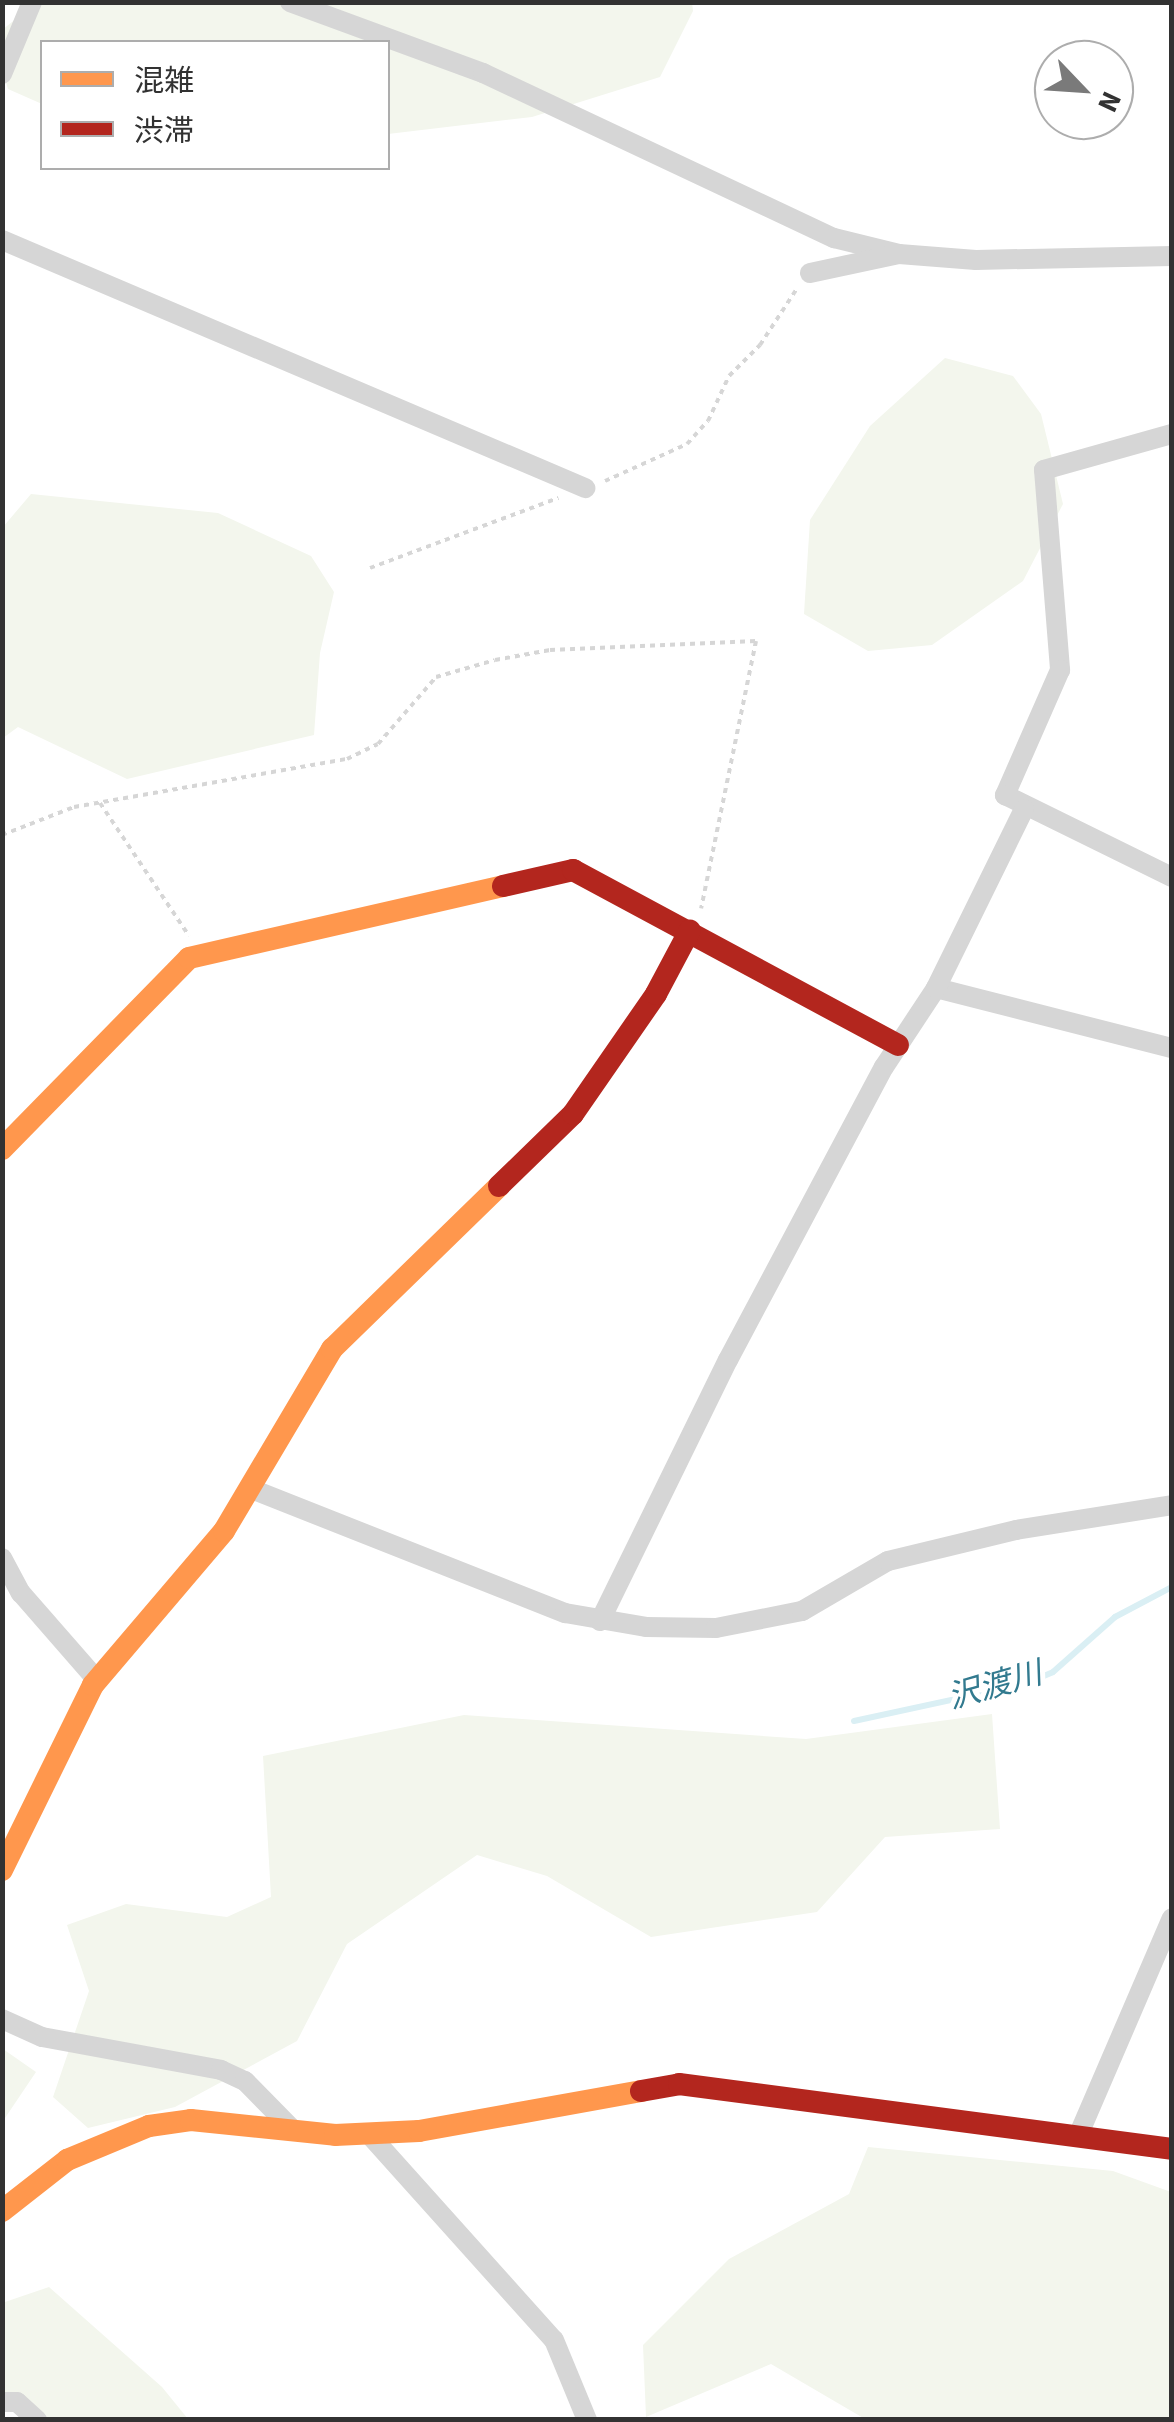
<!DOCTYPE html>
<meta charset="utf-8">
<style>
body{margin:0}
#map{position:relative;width:1174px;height:2422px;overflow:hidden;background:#fff;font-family:"Source Sans 3","Noto Sans JP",sans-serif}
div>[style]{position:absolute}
.green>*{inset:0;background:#f3f6ed}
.stream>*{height:6px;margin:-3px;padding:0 3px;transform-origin:3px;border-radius:3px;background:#daeff4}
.path>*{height:4px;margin-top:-2px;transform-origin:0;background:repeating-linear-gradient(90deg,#d6d6d6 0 5px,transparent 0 10px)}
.street>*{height:20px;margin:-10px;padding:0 10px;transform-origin:10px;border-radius:10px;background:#d6d6d6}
.slow>*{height:22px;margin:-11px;padding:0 11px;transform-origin:11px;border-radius:11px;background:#ff974d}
.jam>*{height:22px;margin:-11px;padding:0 11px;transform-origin:11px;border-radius:11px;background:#b3261e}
span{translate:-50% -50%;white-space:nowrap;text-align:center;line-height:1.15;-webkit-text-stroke:10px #fff;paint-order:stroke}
.water-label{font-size:32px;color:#327a8f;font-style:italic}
.frame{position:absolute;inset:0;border:5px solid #323232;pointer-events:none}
.legend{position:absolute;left:40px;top:40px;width:350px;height:130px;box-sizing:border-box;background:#fff;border:2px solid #adadad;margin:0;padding:12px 18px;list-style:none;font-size:30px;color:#323232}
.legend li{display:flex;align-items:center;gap:20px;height:50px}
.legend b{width:50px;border:2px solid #adadad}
.north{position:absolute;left:1034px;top:40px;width:100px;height:100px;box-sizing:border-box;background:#fff;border:2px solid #adadad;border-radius:50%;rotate:115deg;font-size:28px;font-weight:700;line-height:40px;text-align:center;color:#323232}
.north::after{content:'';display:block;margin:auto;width:35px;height:45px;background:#7a7a7a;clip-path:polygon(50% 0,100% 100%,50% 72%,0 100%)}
</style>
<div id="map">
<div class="green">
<i style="clip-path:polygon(37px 2px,692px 2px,693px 11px,660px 77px,532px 117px,388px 134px,388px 42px,42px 42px,42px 104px,8px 89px,3px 72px,2px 30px)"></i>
<i style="clip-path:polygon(945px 358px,1013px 376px,1041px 414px,1063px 504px,1023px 581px,932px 645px,868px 651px,804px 614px,810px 520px,870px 426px)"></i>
<i style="clip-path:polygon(31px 494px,218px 513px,311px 556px,334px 592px,320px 653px,314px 735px,127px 779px,18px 727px,3px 738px,3px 527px)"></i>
<i style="clip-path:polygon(992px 1714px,1000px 1829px,885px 1837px,817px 1912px,651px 1937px,547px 1876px,477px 1855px,347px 1944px,297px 2041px,175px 2107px,88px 2128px,53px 2097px,89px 1991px,67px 1925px,126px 1904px,227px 1917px,271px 1897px,263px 1756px,464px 1715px,806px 1739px)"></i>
<i style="clip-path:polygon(3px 2049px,36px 2072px,3px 2121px)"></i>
<i style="clip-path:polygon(868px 2147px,1113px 2171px,1171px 2192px,1171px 2419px,865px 2419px,771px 2364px,646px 2417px,643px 2345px,729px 2259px,849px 2194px)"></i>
<i style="clip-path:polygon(49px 2287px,162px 2387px,188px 2419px,41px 2419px,3px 2399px,2px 2303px)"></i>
</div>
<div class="stream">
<i style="left:854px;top:1721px;width:175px;rotate:-12.2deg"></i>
<i style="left:1025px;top:1684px;width:30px;rotate:-23deg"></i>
<i style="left:1053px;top:1672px;width:83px;rotate:-41.6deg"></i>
<i style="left:1115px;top:1617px;width:64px;rotate:-27.8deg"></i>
</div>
<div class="path">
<i style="left:605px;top:481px;width:90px;rotate:-24.3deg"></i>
<i style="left:687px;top:444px;width:31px;rotate:-48deg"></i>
<i style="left:708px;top:421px;width:50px;rotate:-65deg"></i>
<i style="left:729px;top:376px;width:44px;rotate:-45deg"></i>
<i style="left:760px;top:345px;width:69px;rotate:-56.8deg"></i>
<i style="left:370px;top:568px;width:201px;rotate:-20.4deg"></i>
<i style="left:100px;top:803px;width:160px;rotate:56.2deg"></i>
<i style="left:2px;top:835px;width:77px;rotate:-21.3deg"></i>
<i style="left:74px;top:807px;width:277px;rotate:-10deg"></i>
<i style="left:347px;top:759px;width:34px;rotate:-26deg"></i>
<i style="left:378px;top:744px;width:89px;rotate:-49.1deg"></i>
<i style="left:436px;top:677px;width:61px;rotate:-16.1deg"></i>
<i style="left:495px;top:660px;width:56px;rotate:-10.3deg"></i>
<i style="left:550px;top:650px;width:206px;rotate:-2.5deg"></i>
<i style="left:756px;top:641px;width:273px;rotate:101.6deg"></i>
</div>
<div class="street">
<i style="left:290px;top:2px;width:206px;rotate:20.2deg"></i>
<i style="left:483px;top:73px;width:388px;rotate:25.2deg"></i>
<i style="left:834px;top:238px;width:67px;rotate:13.8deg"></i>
<i style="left:2px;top:74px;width:78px;rotate:-67.4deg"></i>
<i style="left:2px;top:240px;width:634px;rotate:23.04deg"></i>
<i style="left:810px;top:273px;width:91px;rotate:-12.1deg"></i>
<i style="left:899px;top:254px;width:77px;rotate:4.5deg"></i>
<i style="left:976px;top:260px;width:196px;rotate:-1.2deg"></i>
<i style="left:1172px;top:434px;width:133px;rotate:164.3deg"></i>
<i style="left:1044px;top:470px;width:201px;rotate:85.4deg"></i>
<i style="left:1060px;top:670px;width:137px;rotate:113.7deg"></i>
<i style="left:1005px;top:795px;width:186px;rotate:26.2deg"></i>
<i style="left:936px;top:988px;width:244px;rotate:14.3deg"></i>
<i style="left:249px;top:1488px;width:340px;rotate:21.6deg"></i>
<i style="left:565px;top:1613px;width:82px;rotate:9.8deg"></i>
<i style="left:646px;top:1627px;width:70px;rotate:0.8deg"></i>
<i style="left:716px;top:1628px;width:88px;rotate:-11.2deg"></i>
<i style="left:802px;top:1611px;width:99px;rotate:-30.2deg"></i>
<i style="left:888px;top:1561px;width:132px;rotate:-13.6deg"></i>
<i style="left:1016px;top:1530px;width:158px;rotate:-9.1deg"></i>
<i style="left:2px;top:1558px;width:40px;rotate:62deg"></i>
<i style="left:21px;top:1593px;width:116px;rotate:48.9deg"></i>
<i style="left:600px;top:1621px;width:291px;rotate:-63.9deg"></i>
<i style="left:728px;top:1360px;width:332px;rotate:-62deg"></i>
<i style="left:884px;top:1067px;width:95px;rotate:-56.6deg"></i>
<i style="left:936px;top:988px;width:199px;rotate:-63.8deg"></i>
<i style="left:2px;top:2019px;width:44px;rotate:24.2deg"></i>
<i style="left:42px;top:2037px;width:182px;rotate:10.4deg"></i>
<i style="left:221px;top:2070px;width:26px;rotate:25deg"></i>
<i style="left:245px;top:2081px;width:69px;rotate:45.6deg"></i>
<i style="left:368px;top:2133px;width:278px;rotate:48.1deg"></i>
<i style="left:554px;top:2340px;width:87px;rotate:67.6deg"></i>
<i style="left:1078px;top:2136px;width:237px;rotate:-66.7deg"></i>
<i style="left:2px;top:2402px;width:15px"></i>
<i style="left:17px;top:2402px;width:27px;rotate:42deg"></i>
</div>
<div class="slow">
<i style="left:2px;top:1149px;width:267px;rotate:-45.6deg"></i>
<i style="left:189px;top:958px;width:322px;rotate:-12.9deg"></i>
<i style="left:2px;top:1870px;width:206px;rotate:-63.8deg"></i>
<i style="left:93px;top:1685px;width:202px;rotate:-49.6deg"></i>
<i style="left:224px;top:1531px;width:212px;rotate:-59.3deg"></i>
<i style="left:332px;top:1349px;width:233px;rotate:-44.3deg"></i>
<i style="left:2px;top:2211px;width:83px;rotate:-38.1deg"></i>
<i style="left:67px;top:2160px;width:89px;rotate:-22.5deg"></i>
<i style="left:149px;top:2126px;width:42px;rotate:-8.1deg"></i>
<i style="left:191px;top:2120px;width:145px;rotate:5.9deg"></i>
<i style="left:335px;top:2135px;width:84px;rotate:-2.7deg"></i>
<i style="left:419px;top:2131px;width:226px;rotate:-10.2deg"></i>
</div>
<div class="jam">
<i style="left:503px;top:886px;width:72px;rotate:-12.9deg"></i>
<i style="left:573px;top:870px;width:369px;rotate:28.3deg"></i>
<i style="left:499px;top:1186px;width:103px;rotate:-44.2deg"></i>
<i style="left:573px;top:1114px;width:146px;rotate:-55.3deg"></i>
<i style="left:656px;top:994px;width:72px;rotate:-62deg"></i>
<i style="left:641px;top:2091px;width:39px;rotate:-10deg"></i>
<i style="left:679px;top:2084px;width:497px;rotate:7.5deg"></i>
</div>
<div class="water-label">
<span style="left:995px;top:1686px;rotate:-16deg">沢渡川</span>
</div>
<div class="frame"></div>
<ul class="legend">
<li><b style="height:12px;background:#ff974d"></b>混雑</li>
<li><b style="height:12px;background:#b3261e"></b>渋滞</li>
</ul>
<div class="north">N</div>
</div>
